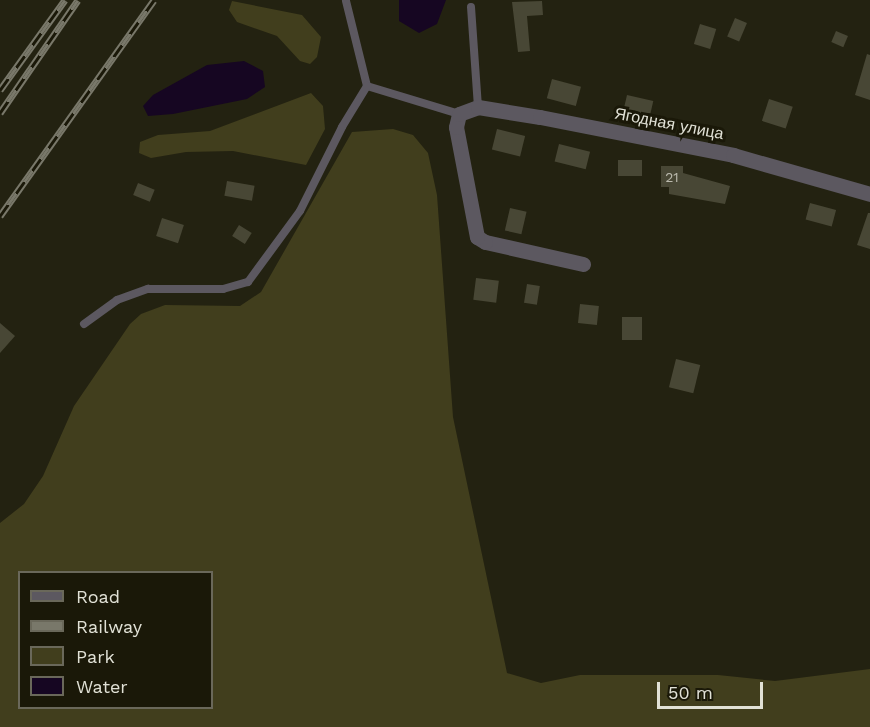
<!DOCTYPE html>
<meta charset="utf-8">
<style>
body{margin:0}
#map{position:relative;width:870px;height:727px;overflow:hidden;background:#232211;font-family:"Work Sans",sans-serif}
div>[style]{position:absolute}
.green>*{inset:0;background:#413e1d}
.water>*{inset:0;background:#160622}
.building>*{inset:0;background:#484735;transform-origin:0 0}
.service>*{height:8px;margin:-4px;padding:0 4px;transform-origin:4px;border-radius:4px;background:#5c5860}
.minor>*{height:15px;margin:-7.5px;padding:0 7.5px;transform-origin:7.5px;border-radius:7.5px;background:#5c5860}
.rail>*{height:7px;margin-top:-3.5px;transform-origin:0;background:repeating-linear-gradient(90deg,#1a1808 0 14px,#79786a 0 28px);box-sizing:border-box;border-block:2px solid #79786a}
span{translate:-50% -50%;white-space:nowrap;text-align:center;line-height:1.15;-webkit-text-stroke:6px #1a1808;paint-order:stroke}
.number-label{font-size:14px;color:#bbbaae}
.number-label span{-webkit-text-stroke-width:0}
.street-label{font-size:16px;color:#e1e1d6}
.legend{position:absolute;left:18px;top:571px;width:195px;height:138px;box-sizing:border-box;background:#1a1808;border:2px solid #6a685a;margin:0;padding:8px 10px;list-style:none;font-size:18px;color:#e1e1d6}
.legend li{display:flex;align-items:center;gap:12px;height:30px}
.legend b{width:30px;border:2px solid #6a685a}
.scale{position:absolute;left:657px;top:682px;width:106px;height:27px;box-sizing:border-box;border:3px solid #e1e1d6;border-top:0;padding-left:8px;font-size:18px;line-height:21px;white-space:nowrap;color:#e1e1d6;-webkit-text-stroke:4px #1a1808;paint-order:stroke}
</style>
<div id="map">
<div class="green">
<i style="clip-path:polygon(232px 1px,302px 15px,321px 37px,317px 57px,310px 64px,300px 61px,277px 36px,237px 22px,229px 10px)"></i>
<i style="clip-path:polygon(311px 93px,323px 106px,325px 129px,306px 165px,233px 151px,186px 152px,151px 158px,139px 153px,140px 142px,158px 135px,210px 131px)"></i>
<i style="clip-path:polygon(evenodd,393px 129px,413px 135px,428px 153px,437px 195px,453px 417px,507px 673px,541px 683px,580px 675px,718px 675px,775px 681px,870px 669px,870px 727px,0 727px,0 523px,24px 504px,43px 476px,74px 406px,130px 324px,141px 314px,165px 305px,240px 306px,261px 292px,352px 132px,393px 129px,20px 572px,212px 572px,212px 708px,20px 708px,20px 572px)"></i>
</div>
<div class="water">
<i style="clip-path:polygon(399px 0,446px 0,437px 24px,419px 33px,399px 21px)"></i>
<i style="clip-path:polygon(244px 61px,263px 71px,265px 87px,247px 99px,173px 114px,148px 116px,143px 106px,153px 95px,207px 65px)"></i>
</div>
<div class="building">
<i style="clip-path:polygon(542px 1px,543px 15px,527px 16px,530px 51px,518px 52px,512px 2px)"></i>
<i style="left:735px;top:18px;width:13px;height:20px;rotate:23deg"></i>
<i style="left:700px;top:24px;width:17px;height:21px;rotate:17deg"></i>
<i style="left:836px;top:31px;width:13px;height:12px;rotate:23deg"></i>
<i style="clip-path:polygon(867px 54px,870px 55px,870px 100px,855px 95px)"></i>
<i style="left:552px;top:79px;width:30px;height:20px;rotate:15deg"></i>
<i style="left:627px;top:95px;width:27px;height:20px;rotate:13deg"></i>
<i style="left:769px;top:99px;width:25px;height:23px;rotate:18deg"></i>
<i style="left:497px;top:129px;width:29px;height:21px;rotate:14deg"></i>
<i style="left:559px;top:144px;width:32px;height:18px;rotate:14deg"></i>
<i style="left:642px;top:160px;width:16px;height:24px;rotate:90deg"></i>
<i style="clip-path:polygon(661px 166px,683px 166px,683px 173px,730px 186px,725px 204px,669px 194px,669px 187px,661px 187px)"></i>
<i style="left:227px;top:181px;width:28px;height:15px;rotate:10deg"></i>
<i style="left:138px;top:183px;width:18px;height:13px;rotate:22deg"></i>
<i style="left:810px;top:203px;width:27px;height:17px;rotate:15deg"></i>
<i style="left:510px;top:208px;width:17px;height:23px;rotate:13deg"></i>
<i style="clip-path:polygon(868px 213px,870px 213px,870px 249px,857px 245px)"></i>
<i style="left:162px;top:218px;width:23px;height:19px;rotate:18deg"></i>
<i style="left:239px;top:225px;width:15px;height:13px;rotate:32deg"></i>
<i style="left:476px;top:278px;width:23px;height:22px;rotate:7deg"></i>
<i style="left:527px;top:284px;width:13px;height:19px;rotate:9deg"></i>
<i style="left:580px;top:304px;width:19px;height:19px;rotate:6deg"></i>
<i style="left:622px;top:317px;width:20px;height:23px"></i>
<i style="clip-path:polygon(0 323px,15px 336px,0 353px)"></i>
<i style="left:676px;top:359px;width:25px;height:29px;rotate:14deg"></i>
</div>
<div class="service">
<i style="left:346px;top:1px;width:88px;rotate:76.1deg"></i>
<i style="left:367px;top:86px;width:96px;rotate:16.9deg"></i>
<i style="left:471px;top:7px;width:100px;rotate:86deg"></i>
<i style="left:84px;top:324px;width:41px;rotate:-36deg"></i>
<i style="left:117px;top:300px;width:33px;rotate:-20deg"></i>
<i style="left:148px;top:289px;width:75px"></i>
<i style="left:223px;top:289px;width:26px;rotate:-16deg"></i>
<i style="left:248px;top:282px;width:88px;rotate:-53.8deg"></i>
<i style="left:300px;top:211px;width:94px;rotate:-63.4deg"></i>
<i style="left:342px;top:127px;width:48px;rotate:-58.6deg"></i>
</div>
<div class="minor">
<i style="left:583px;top:264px;width:100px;rotate:-167.3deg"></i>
<i style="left:485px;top:242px;width:9px;rotate:-148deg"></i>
<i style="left:477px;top:237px;width:112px;rotate:-100.8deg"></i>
<i style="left:456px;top:127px;width:13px;rotate:-77deg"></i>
<i style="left:459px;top:114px;width:20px;rotate:-20deg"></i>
<i style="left:478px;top:107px;width:63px;rotate:9.2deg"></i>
<i style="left:540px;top:117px;width:197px;rotate:11.1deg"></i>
<i style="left:733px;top:155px;width:142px;rotate:15.9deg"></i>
</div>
<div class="rail">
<i style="left:0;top:90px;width:111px;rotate:-54.2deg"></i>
<i style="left:0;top:113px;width:137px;rotate:-55.4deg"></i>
<i style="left:0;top:216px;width:265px;rotate:-54.5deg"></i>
</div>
<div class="number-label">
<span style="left:672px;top:177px">21</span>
</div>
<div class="street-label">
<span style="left:669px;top:124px;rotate:11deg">Ягодная улица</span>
</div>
<ul class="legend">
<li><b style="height:8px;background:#5c5860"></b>Road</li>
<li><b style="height:8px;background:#79786a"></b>Railway</li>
<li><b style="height:16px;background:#413e1d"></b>Park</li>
<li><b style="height:16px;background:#160622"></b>Water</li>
</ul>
<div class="scale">50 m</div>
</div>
